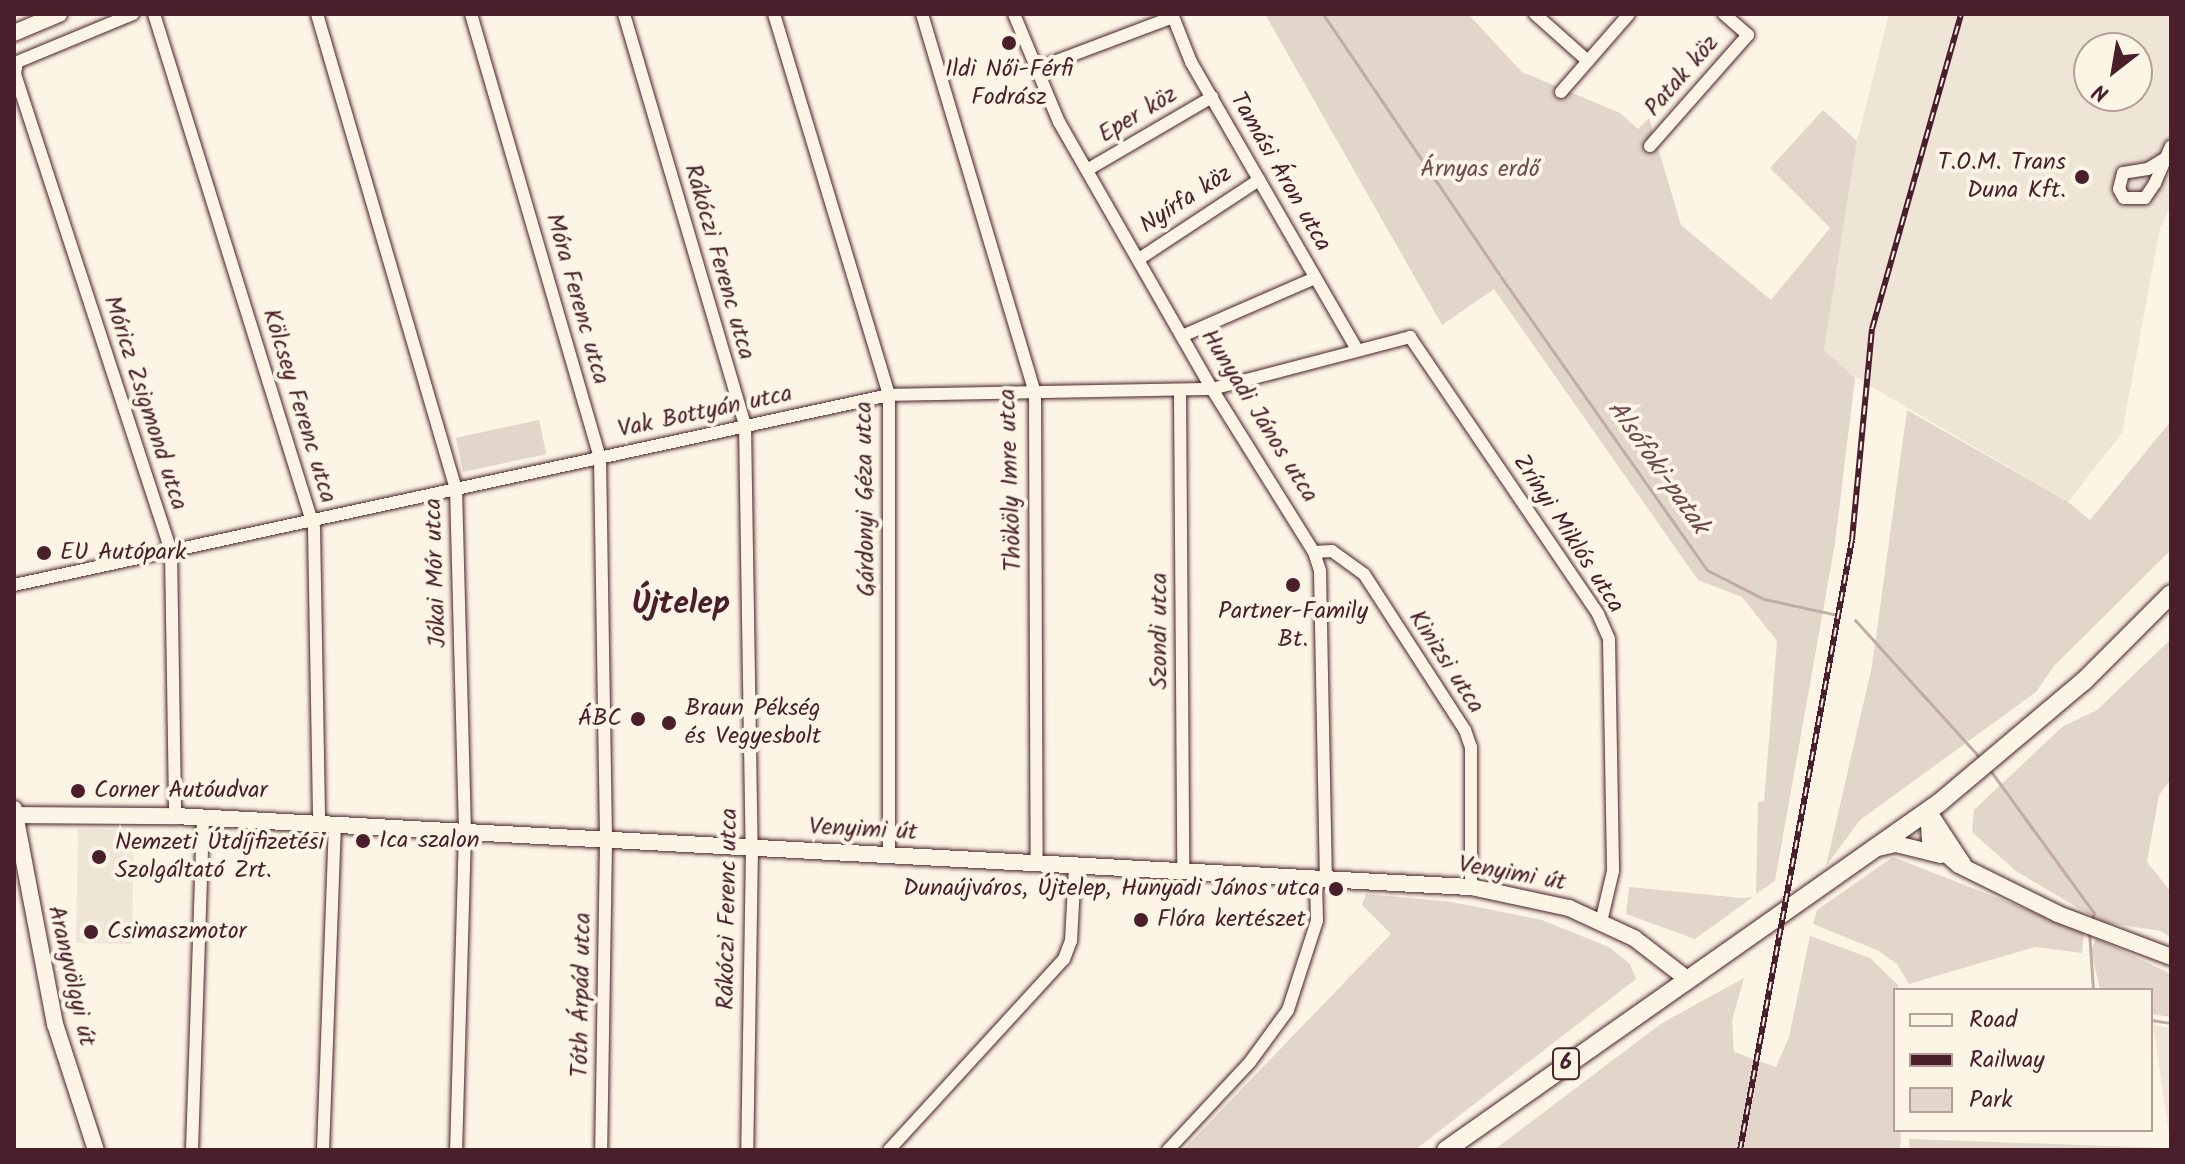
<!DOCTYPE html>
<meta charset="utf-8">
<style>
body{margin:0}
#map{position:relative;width:2185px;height:1164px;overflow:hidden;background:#fcf5e5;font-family:Kalam,sans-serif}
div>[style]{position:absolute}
.built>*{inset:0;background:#eee5d7;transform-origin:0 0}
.green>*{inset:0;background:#e2d5ca;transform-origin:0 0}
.stream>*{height:3px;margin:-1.5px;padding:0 1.5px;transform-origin:1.5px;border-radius:1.5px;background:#c0aca5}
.roads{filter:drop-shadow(0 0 2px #4a1f2b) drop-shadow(0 0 2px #4a1f2b)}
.street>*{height:12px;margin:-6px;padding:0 6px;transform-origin:6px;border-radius:6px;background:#fcf5e5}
.secondary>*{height:16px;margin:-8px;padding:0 8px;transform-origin:8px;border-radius:8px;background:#fcf5e5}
.primary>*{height:18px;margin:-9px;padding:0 9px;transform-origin:9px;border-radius:9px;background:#fcf5e5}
.rail>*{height:6px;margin-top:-3px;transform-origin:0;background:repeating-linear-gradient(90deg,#fcf5e5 0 9px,#4a1f2b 0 18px);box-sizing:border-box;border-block:2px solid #4a1f2b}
.dots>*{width:22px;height:22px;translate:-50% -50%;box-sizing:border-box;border:4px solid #fcf5e5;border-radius:50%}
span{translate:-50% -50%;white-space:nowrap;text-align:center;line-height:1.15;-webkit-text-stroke:8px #fcf5e5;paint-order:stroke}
.shield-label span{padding:2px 6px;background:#fcf5e5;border:2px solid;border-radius:6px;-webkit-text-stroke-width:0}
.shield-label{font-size:22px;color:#4a1f2b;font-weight:700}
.poi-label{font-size:24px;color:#4a1f2b}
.right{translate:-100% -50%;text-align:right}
.left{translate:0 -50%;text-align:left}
.street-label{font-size:24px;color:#4a1f2b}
.park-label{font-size:24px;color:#704c53}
.water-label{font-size:26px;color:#6d4950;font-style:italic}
.district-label{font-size:32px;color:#4a1f2b;font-weight:700}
.frame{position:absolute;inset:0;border:16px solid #4a1f2b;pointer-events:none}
.legend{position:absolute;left:1893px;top:988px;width:260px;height:144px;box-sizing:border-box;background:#fcf5e5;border:2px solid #b59f9b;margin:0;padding:10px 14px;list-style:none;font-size:24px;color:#4a1f2b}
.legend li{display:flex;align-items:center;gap:16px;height:40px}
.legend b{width:40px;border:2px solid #b59f9b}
.north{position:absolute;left:2073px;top:32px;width:80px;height:80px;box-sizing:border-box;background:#fcf5e5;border:2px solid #b59f9b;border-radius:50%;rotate:211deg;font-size:22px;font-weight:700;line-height:32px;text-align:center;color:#4a1f2b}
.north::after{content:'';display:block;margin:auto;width:28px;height:36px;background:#4a1f2b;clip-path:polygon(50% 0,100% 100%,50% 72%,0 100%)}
</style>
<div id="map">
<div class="built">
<i style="clip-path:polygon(evenodd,1889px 14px,2171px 14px,2171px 205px,2160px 228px,2122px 433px,2068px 502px,1838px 367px,1824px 350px,1857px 141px,1889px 14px,2089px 48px,2137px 48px,2137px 96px,2089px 96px,2089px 48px)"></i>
<i style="left:78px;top:829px;width:56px;height:114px;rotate:1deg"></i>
<i style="clip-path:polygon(2153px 1025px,2171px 1028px,2171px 1148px)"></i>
</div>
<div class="green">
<i style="clip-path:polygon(1265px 14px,1468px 14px,1522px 72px,1620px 113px,1638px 129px,1649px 118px,1681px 225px,1771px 300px,1830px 228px,1770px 168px,1823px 110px,1857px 141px,1824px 350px,1855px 378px,1835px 543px,1775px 881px,1756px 894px,1758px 802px,1764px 801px,1777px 641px,1742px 597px,1698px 580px,1494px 289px,1442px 325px)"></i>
<i style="clip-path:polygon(1907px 410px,2068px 502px,2090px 520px,2171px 421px,2171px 550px,2054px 666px,2036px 692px,1860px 820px,1826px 866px,1872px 666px)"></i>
<i style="left:539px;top:420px;width:35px;height:85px;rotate:78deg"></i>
<i style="clip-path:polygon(2171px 639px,2171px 779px,2159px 795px,2147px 862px,2171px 892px,2171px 938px,2161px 931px,2102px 922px,2016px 871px,1972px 832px,1974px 810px,2062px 727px,2097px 710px)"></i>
<i style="clip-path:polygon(1893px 857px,2084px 932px,2082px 953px,2035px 947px,1909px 984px,1897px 964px,1877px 950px,1813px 924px,1817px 910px)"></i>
<i style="clip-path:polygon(1629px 887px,1742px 898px,1753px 897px,1695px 939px,1626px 914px)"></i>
<i style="clip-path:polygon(1366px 894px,1452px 902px,1542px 920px,1609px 947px,1630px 964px,1636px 979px,1415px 1150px,1183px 1150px,1391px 934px,1362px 905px)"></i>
<i style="clip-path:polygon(1810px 936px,1870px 958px,1898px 985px,1895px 1130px,1901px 1130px,1900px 1150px,1494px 1150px,1662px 1023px,1744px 978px,1732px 1021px,1734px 1052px,1776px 1067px,1789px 1037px)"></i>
<i style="clip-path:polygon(2096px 938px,2171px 974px,2171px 1017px,2151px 1014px,2151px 990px,2100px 990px,2091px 950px)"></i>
<i style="clip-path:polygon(1909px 1139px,2165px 1148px,2165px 1150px,1910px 1150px)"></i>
</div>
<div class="stream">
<i style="left:1323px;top:14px;width:314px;rotate:55.9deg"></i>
<i style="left:1501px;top:277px;width:358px;rotate:54.9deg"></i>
<i style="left:1707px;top:570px;width:64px;rotate:27deg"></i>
<i style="left:1764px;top:599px;width:71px;rotate:12.3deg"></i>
<i style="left:1855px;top:620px;width:186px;rotate:47.8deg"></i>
<i style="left:1990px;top:770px;width:177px;rotate:54deg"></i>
<i style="left:2094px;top:913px;width:7px;rotate:106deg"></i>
<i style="left:2089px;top:931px;width:59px;rotate:86.1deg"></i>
<i style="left:2151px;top:1020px;width:20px;rotate:9deg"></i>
</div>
<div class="roads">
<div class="street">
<i style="left:133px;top:14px;width:126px;rotate:157.5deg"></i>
<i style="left:17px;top:62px;width:12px;rotate:99deg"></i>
<i style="left:15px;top:74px;width:502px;rotate:71.89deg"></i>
<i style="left:171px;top:551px;width:265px;rotate:89.1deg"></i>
<i style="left:154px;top:14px;width:538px;rotate:72.71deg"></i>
<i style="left:314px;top:528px;width:296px;rotate:89deg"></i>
<i style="left:317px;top:14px;width:494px;rotate:73.7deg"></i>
<i style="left:456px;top:488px;width:344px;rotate:88.5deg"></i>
<i style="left:465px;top:832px;width:318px;rotate:91.6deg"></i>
<i style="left:471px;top:14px;width:461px;rotate:73.8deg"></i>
<i style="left:600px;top:457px;width:385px;rotate:89.1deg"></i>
<i style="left:606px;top:842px;width:308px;rotate:90.9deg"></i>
<i style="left:624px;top:14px;width:428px;rotate:73.6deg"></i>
<i style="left:745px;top:425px;width:423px;rotate:89.1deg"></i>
<i style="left:752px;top:848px;width:302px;rotate:90.9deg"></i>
<i style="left:774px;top:14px;width:398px;rotate:73.2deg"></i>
<i style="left:889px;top:395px;width:461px;rotate:90deg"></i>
<i style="left:922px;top:14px;width:396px;rotate:73.4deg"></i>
<i style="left:1035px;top:394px;width:470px;rotate:89.8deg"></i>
<i style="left:1014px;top:14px;width:117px;rotate:67.4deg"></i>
<i style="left:1059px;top:122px;width:308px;rotate:60.2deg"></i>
<i style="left:1212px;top:389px;width:192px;rotate:58deg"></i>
<i style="left:1314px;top:552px;width:20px;rotate:72deg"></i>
<i style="left:1320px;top:571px;width:308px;rotate:88.9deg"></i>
<i style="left:1172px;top:14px;width:52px;rotate:68.4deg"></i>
<i style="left:1191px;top:62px;width:332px;rotate:60deg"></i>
<i style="left:1535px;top:14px;width:71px;rotate:41.6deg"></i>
<i style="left:1038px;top:68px;width:144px;rotate:-20.7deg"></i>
<i style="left:1561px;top:92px;width:103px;rotate:-48.9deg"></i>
<i style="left:1650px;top:146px;width:148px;rotate:-48.6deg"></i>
<i style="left:1748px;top:35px;width:32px;rotate:-139deg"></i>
<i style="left:2166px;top:158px;width:21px;rotate:149deg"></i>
<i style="left:2148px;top:169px;width:25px;rotate:171deg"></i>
<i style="left:2123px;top:173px;width:16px;rotate:104deg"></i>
<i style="left:2119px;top:189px;width:10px;rotate:61deg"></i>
<i style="left:2124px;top:198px;width:21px"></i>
<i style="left:2145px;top:198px;width:18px;rotate:-56deg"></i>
<i style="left:2155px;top:183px;width:40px;rotate:-66.6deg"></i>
<i style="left:1087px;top:170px;width:145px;rotate:-30.3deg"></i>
<i style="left:1139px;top:259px;width:144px;rotate:-33.4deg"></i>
<i style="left:1182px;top:336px;width:145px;rotate:-23.6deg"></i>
<i style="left:1180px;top:391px;width:480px;rotate:89.6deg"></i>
<i style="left:1314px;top:552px;width:18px;rotate:-3deg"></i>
<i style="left:1332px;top:551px;width:39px;rotate:36deg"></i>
<i style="left:1364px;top:574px;width:186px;rotate:57.1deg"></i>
<i style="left:1465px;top:730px;width:18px;rotate:71deg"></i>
<i style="left:1471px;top:747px;width:140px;rotate:90deg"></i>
<i style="left:14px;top:585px;width:895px;rotate:-12.25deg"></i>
<i style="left:889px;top:395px;width:323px;rotate:-1.1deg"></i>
<i style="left:1212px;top:389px;width:205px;rotate:-14.7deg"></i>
<i style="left:1410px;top:337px;width:335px;rotate:55.8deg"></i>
<i style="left:1598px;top:614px;width:27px;rotate:66deg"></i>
<i style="left:1609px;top:639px;width:232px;rotate:89deg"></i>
<i style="left:1613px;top:871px;width:52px;rotate:103.2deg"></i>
<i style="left:192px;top:1150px;width:333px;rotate:-88.1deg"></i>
<i style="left:323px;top:1150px;width:325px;rotate:-87.9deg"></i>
<i style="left:889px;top:1150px;width:259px;rotate:-47.5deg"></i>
<i style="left:1064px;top:959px;width:19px;rotate:-69deg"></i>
<i style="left:1071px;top:941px;width:75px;rotate:-86.9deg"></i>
<i style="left:1168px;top:1150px;width:120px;rotate:-47deg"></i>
<i style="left:1250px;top:1062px;width:64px;rotate:-53.8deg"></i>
<i style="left:1288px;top:1010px;width:94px;rotate:-72deg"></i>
<i style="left:1317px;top:921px;width:42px;rotate:-91.4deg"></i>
</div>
<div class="secondary">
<i style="left:14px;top:33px;width:49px;rotate:-22.9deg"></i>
<i style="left:14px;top:809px;width:219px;rotate:79.2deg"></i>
<i style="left:55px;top:1024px;width:133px;rotate:72deg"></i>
<i style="left:1928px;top:811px;width:29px;rotate:86deg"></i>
<i style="left:1930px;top:840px;width:38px;rotate:41deg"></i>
<i style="left:1959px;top:865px;width:110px;rotate:26.3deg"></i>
<i style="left:2058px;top:914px;width:121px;rotate:20.8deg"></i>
<i style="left:1928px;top:811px;width:64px;rotate:56.6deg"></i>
<i style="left:15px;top:815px;width:160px;rotate:0.4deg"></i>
<i style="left:175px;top:816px;width:1298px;rotate:3.14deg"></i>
<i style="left:1471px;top:887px;width:100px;rotate:12.1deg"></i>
<i style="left:1569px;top:908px;width:72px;rotate:24.8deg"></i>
<i style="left:1634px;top:938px;width:67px;rotate:37.7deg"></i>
<i style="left:1878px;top:848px;width:18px;rotate:-13deg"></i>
<i style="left:1896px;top:844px;width:46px;rotate:13.7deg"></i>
</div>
<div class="primary">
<i style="left:1446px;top:1150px;width:603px;rotate:-35.14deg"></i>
<i style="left:1939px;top:803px;width:189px;rotate:-40.1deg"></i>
<i style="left:2084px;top:681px;width:123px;rotate:-45deg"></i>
</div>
</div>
<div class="rail">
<i style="left:1740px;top:1150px;width:620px;rotate:-79.6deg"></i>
<i style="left:1852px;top:540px;width:212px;rotate:-84.6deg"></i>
<i style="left:1872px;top:329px;width:327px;rotate:-74.2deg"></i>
</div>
<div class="dots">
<i style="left:1009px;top:43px;background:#4a1f2b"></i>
<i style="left:2082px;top:177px;background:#4a1f2b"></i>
<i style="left:44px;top:553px;background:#4a1f2b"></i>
<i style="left:1293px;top:585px;background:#4a1f2b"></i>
<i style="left:638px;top:719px;background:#4a1f2b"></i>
<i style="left:669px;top:723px;background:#4a1f2b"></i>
<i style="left:78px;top:791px;background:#4a1f2b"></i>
<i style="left:363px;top:841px;background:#4a1f2b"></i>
<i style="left:99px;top:857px;background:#4a1f2b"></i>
<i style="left:1336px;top:889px;background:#4a1f2b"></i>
<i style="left:1141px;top:920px;background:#4a1f2b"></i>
<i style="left:91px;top:932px;background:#4a1f2b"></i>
</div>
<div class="shield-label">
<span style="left:1566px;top:1064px">6</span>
</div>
<div class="poi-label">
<span style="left:1009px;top:84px">Ildi Női-Férfi<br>Fodrász</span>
<span class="right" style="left:2066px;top:177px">T.O.M. Trans<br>Duna Kft.</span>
<span class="left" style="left:60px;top:553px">EU Autópark</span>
<span style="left:1293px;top:626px">Partner-Family<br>Bt.</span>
<span class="left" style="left:685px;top:723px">Braun Pékség<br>és Vegyesbolt</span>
<span class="right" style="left:622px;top:719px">ÁBC</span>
<span class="left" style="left:94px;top:791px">Corner Autóudvar</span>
<span class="left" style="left:379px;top:841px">Ica szalon</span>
<span class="left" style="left:115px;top:857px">Nemzeti Útdíjfizetési<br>Szolgáltató Zrt.</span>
<span class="right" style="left:1320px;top:889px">Dunaújváros, Újtelep, Hunyadi János utca</span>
<span class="left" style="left:1157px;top:920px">Flóra kertészet</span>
<span class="left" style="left:107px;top:932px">Csimaszmotor</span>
</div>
<div class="street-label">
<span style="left:1682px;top:76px;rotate:-49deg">Patak köz</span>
<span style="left:1138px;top:115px;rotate:-31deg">Eper köz</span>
<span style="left:1280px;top:172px;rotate:60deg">Tamási Áron utca</span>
<span style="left:1186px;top:200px;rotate:-33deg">Nyírfa köz</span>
<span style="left:719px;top:262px;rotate:74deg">Rákóczi Ferenc utca</span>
<span style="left:577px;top:299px;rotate:74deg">Móra Ferenc utca</span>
<span style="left:145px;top:403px;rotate:72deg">Móricz Zsigmond utca</span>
<span style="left:299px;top:406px;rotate:73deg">Kölcsey Ferenc utca</span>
<span style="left:705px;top:412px;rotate:-12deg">Vak Bottyán utca</span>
<span style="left:1259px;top:416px;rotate:58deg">Hunyadi János utca</span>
<span style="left:1011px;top:480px;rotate:-92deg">Thököly Imre utca</span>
<span style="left:866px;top:499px;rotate:-91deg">Gárdonyi Géza utca</span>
<span style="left:1568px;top:534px;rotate:57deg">Zrínyi Miklós utca</span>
<span style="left:436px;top:573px;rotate:-92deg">Jókai Mór utca</span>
<span style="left:1160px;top:631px;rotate:-90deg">Szondi utca</span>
<span style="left:1446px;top:662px;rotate:57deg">Kinizsi utca</span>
<span style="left:863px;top:830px;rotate:3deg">Venyimi út</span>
<span style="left:1512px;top:874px;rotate:10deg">Venyimi út</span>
<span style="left:728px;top:909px;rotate:-89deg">Rákóczi Ferenc utca</span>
<span style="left:71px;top:976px;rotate:77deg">Aranyvölgyi út</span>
<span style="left:582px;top:995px;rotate:-89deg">Tóth Árpád utca</span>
</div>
<div class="park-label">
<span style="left:1480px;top:170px">Árnyas erdő</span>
</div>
<div class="water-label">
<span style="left:1657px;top:468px;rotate:55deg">Alsófoki-patak</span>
</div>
<div class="district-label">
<span style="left:681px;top:605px">Újtelep</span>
</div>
<div class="frame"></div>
<ul class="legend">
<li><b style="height:10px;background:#fcf5e5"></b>Road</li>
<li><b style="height:10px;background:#4a1f2b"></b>Railway</li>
<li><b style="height:22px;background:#e2d5ca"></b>Park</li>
</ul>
<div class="north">N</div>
</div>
